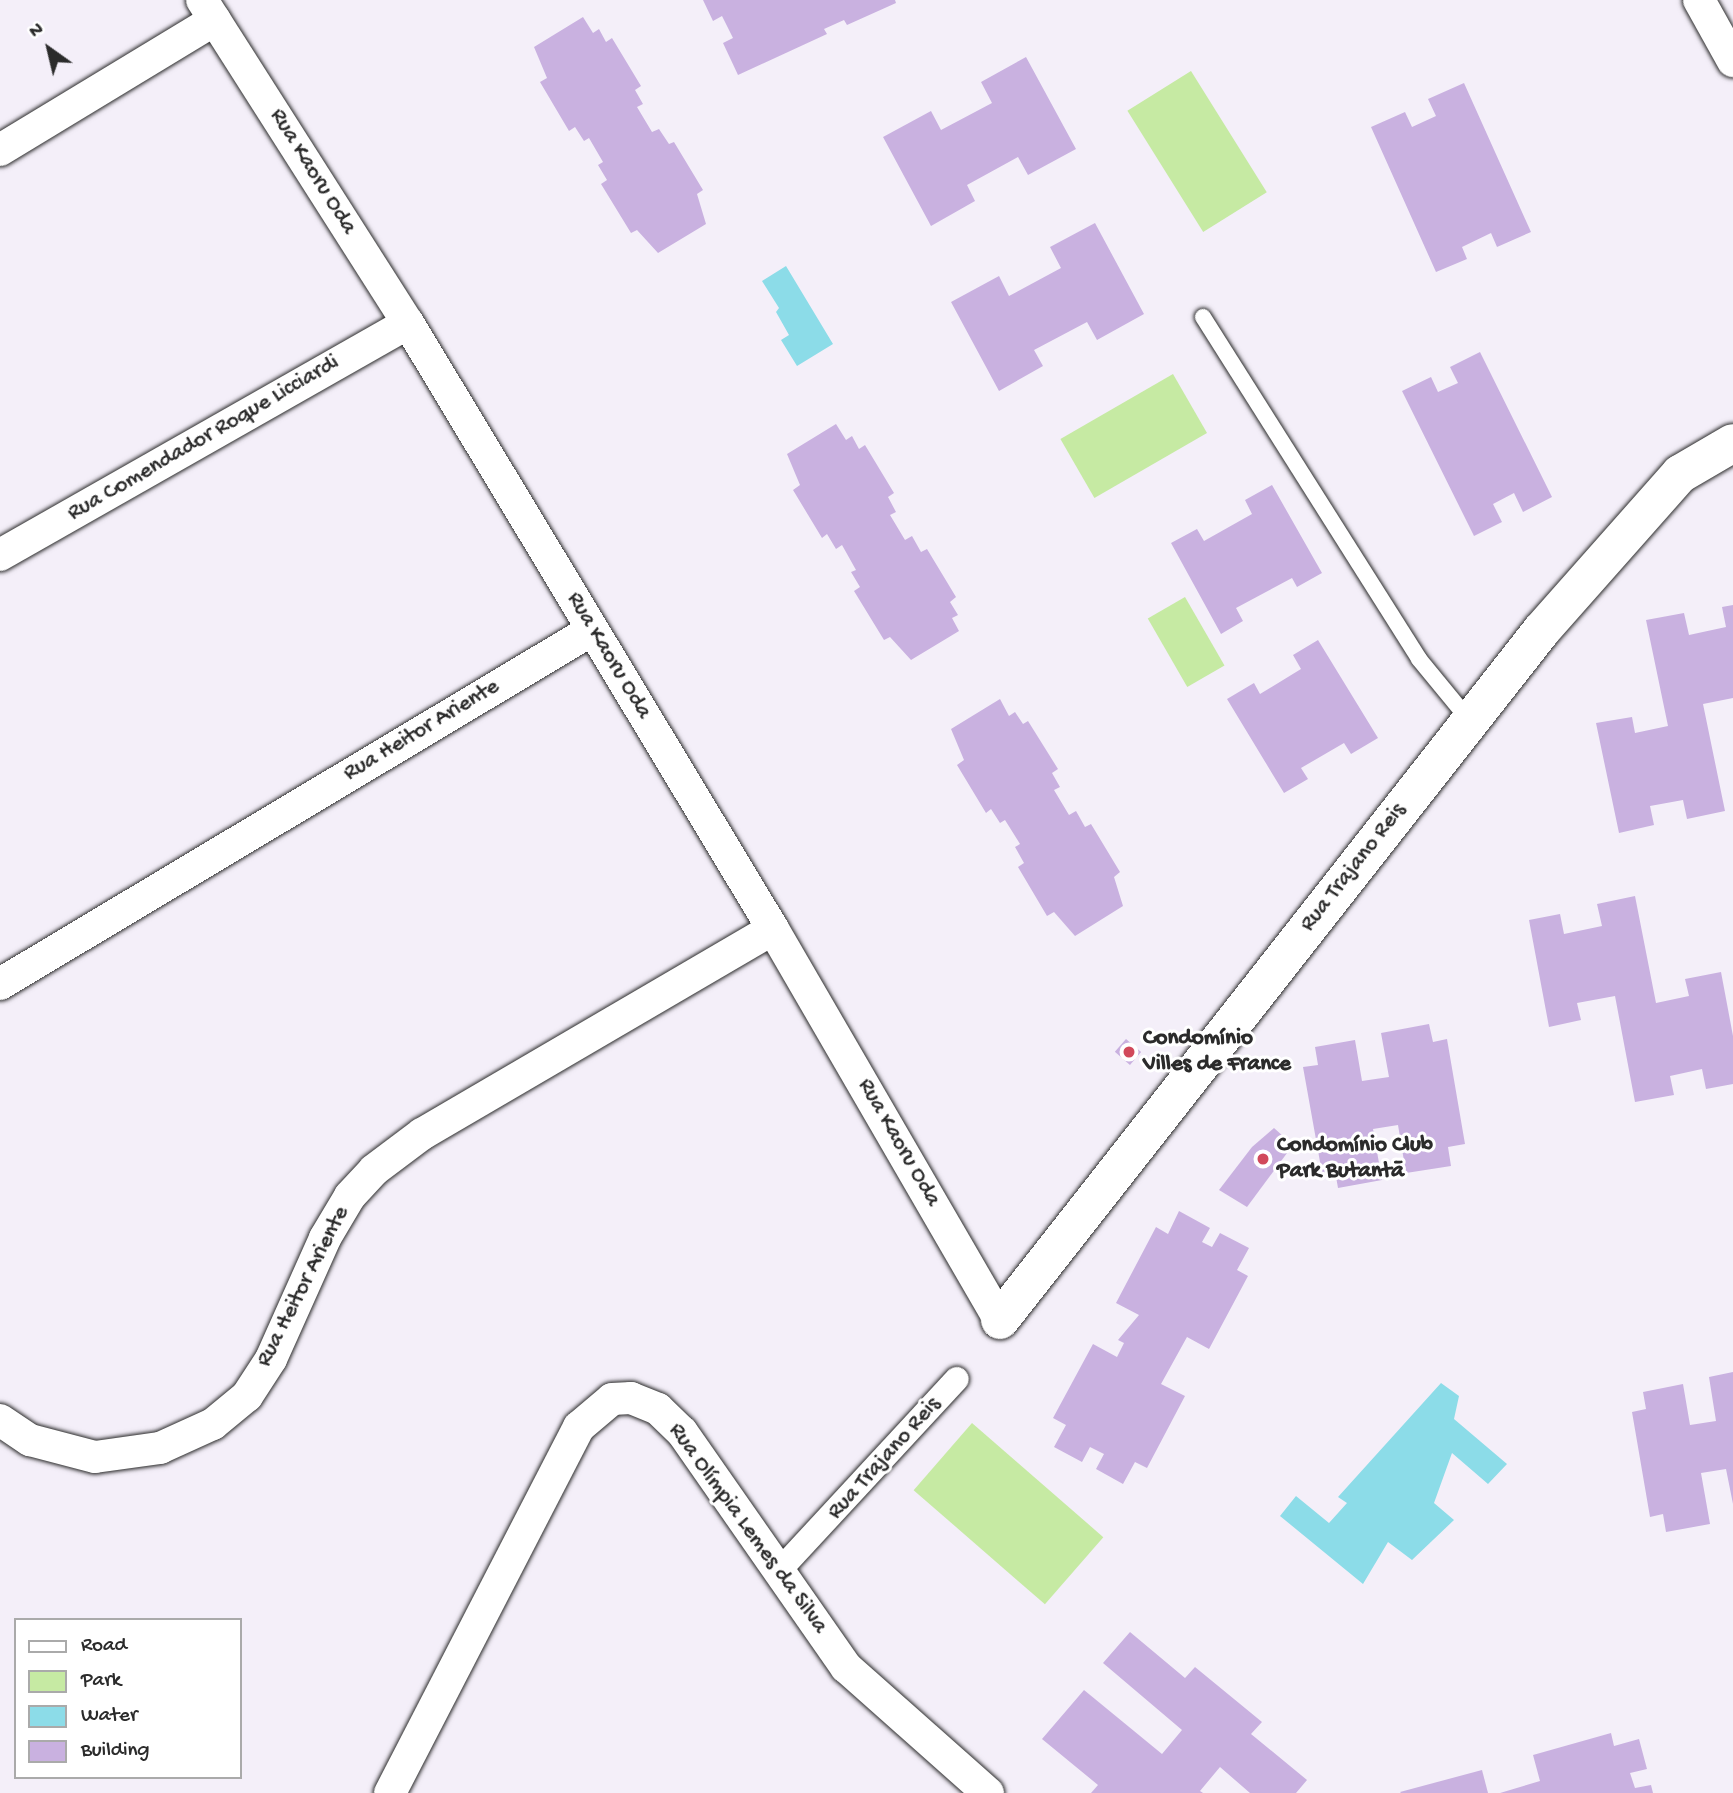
<!DOCTYPE html>
<meta charset="utf-8">
<style>
body{margin:0}
#map{position:relative;width:1733px;height:1793px;overflow:hidden;background:#f4eff9;font-family:"Gochi Hand",sans-serif}
div>[style]{position:absolute}
.green>*{inset:0;background:#c6eaa3;transform-origin:0 0}
.water>*{inset:0;background:#8cdce8}
.building>*{inset:0;background:#c9b1e0;transform-origin:0 0}
.roads{filter:drop-shadow(0 0 2px #2b2b2b) drop-shadow(0 0 2px #2b2b2b)}
.service>*{height:16px;margin:-8px;padding:0 8px;transform-origin:8px;border-radius:8px;background:#fff}
.pedestrian>*{height:24px;margin:-12px;padding:0 12px;transform-origin:12px;border-radius:12px;background:#fff}
.minor>*{height:32px;margin:-16px;padding:0 16px;transform-origin:16px;border-radius:16px;background:#fff}
.tertiary>*{height:38px;margin:-19px;padding:0 19px;transform-origin:19px;border-radius:19px;background:#fff}
.dots>*{width:19px;height:19px;translate:-50% -50%;box-sizing:border-box;border:4px solid #fff;border-radius:50%}
span{translate:-50% -50%;white-space:nowrap;text-align:center;line-height:1.15;-webkit-text-stroke:6px #fff;paint-order:stroke}
.street-label{font-size:23px;color:#2b2b2b}
.poi-label{font-size:23px;color:#2b2b2b;font-weight:700}
.left{translate:0 -50%;text-align:left}
.legend{position:absolute;left:14px;top:1618px;width:228px;height:161px;box-sizing:border-box;background:#fff;border:2px solid #aaa;margin:0;padding:9px 12px;list-style:none;font-size:21px;color:#2b2b2b}
.legend li{display:flex;align-items:center;gap:14px;height:35px}
.legend b{width:35px;border:2px solid #aaa}
.north{position:absolute;left:14px;top:14px;width:70px;height:70px;-webkit-text-stroke:5px #fff;paint-order:stroke;rotate:326deg;font-size:19px;font-weight:700;line-height:28px;text-align:center;color:#2b2b2b}
.north::after{content:'';display:block;margin:auto;width:24px;height:32px;background:#2b2b2b;clip-path:polygon(50% 0,100% 100%,50% 72%,0 100%)}
</style>
<div id="map">
<div class="green">
<i style="left:1191px;top:71px;width:143px;height:75px;rotate:58deg"></i>
<i style="left:1173px;top:374px;width:68px;height:130px;rotate:60deg"></i>
<i style="left:1185px;top:597px;width:79px;height:43px;rotate:60deg"></i>
<i style="left:972px;top:1423px;width:174px;height:89px;rotate:41deg"></i>
</div>
<div class="water">
<i style="clip-path:polygon(786px 266px,833px 344px,797px 366px,781px 340px,789px 335px,776px 312px,779px 308px,762px 281px)"></i>
<i style="clip-path:polygon(1441px 1383px,1459px 1396px,1454px 1419px,1507px 1464px,1488px 1484px,1452px 1453px,1434px 1503px,1454px 1520px,1412px 1560px,1388px 1542px,1363px 1584px,1280px 1516px,1296px 1496px,1329px 1523px,1347px 1503px,1338px 1497px)"></i>
</div>
<div class="building">
<i style="clip-path:polygon(703px 0,895px 0,896px 3px,847px 25px,844px 20px,824px 29px,827px 34px,738px 75px,723px 43px,733px 38px,722px 16px,713px 21px)"></i>
<i style="clip-path:polygon(583px 17px,593px 33px,599px 29px,606px 42px,612px 38px,641px 86px,635px 90px,643px 104px,637px 107px,652px 132px,659px 129px,669px 144px,674px 142px,703px 190px,697px 194px,706px 224px,658px 253px,637px 230px,631px 233px,601px 184px,607px 180px,598px 165px,603px 162px,589px 138px,584px 141px,575px 127px,569px 131px,540px 82px,547px 78px,534px 47px)"></i>
<i style="clip-path:polygon(1026px 57px,1076px 149px,1028px 175px,1018px 157px,967px 185px,975px 201px,931px 226px,883px 137px,931px 111px,941px 130px,992px 103px,981px 82px)"></i>
<i style="clip-path:polygon(1464px 83px,1531px 232px,1497px 247px,1491px 233px,1462px 247px,1467px 259px,1436px 272px,1371px 127px,1405px 112px,1412px 127px,1436px 116px,1428px 99px)"></i>
<i style="clip-path:polygon(1095px 223px,1144px 314px,1097px 340px,1087px 322px,1034px 350px,1043px 366px,999px 391px,951px 302px,999px 276px,1009px 296px,1061px 268px,1050px 247px)"></i>
<i style="clip-path:polygon(1480px 352px,1552px 497px,1523px 512px,1514px 493px,1493px 504px,1502px 522px,1474px 536px,1402px 391px,1431px 377px,1438px 392px,1458px 383px,1450px 367px)"></i>
<i style="clip-path:polygon(836px 424px,846px 440px,852px 436px,859px 449px,865px 445px,894px 493px,888px 497px,896px 512px,890px 515px,905px 540px,912px 536px,921px 552px,927px 549px,956px 597px,950px 602px,958px 615px,952px 618px,959px 631px,911px 660px,890px 637px,884px 640px,854px 591px,860px 587px,851px 572px,856px 570px,842px 545px,836px 549px,827px 534px,822px 538px,793px 490px,800px 485px,787px 454px)"></i>
<i style="clip-path:polygon(1272px 485px,1322px 573px,1297px 587px,1292px 578px,1236px 608px,1243px 621px,1221px 634px,1171px 543px,1197px 529px,1204px 541px,1252px 514px,1245px 500px)"></i>
<i style="clip-path:polygon(1733px 605px,1733px 698px,1703px 704px,1725px 811px,1687px 819px,1683px 800px,1650px 806px,1654px 825px,1619px 833px,1596px 723px,1632px 717px,1635px 733px,1668px 726px,1646px 620px,1684px 613px,1689px 635px,1726px 627px,1722px 607px)"></i>
<i style="clip-path:polygon(1318px 640px,1378px 738px,1351px 754px,1344px 743px,1301px 768px,1308px 779px,1284px 793px,1227px 699px,1254px 683px,1260px 694px,1301px 669px,1293px 655px)"></i>
<i style="clip-path:polygon(1000px 699px,1009px 716px,1015px 712px,1023px 724px,1028px 721px,1058px 769px,1052px 773px,1060px 787px,1054px 790px,1069px 815px,1076px 811px,1085px 827px,1091px 824px,1120px 872px,1114px 877px,1123px 906px,1075px 936px,1054px 912px,1047px 916px,1018px 867px,1024px 863px,1015px 847px,1020px 844px,1005px 820px,1000px 823px,991px 809px,986px 813px,957px 765px,964px 760px,951px 729px)"></i>
<i style="clip-path:polygon(1635px 896px,1656px 1003px,1689px 996px,1685px 979px,1721px 972px,1733px 1036px,1733px 1084px,1706px 1089px,1702px 1069px,1670px 1076px,1674px 1095px,1635px 1102px,1615px 996px,1577px 1003px,1581px 1020px,1549px 1027px,1529px 920px,1560px 914px,1564px 934px,1602px 926px,1597px 904px)"></i>
<i style="clip-path:polygon(1429px 1024px,1433px 1042px,1447px 1039px,1465px 1144px,1448px 1147px,1451px 1166px,1406px 1173px,1398px 1125px,1373px 1129px,1382px 1180px,1338px 1188px,1335px 1171px,1322px 1173px,1303px 1067px,1318px 1065px,1315px 1047px,1355px 1040px,1362px 1081px,1389px 1077px,1381px 1033px)"></i>
<i style="left:1126px;top:1039px;width:20px;height:17px;rotate:41deg"></i>
<i style="clip-path:polygon(1274px 1128px,1293px 1145px,1247px 1207px,1219px 1190px,1252px 1147px)"></i>
<i style="clip-path:polygon(1179px 1211px,1210px 1228px,1202px 1242px,1212px 1247px,1220px 1233px,1249px 1248px,1237px 1270px,1248px 1276px,1209px 1349px,1187px 1337px,1161px 1384px,1185px 1396px,1147px 1468px,1135px 1462px,1123px 1484px,1096px 1469px,1104px 1454px,1090px 1447px,1082px 1462px,1054px 1447px,1066px 1425px,1053px 1418px,1093px 1344px,1117px 1357px,1124px 1343px,1118px 1340px,1139px 1315px,1116px 1303px,1156px 1227px,1168px 1234px)"></i>
<i style="clip-path:polygon(1733px 1372px,1733px 1504px,1726px 1469px,1701px 1473px,1710px 1524px,1666px 1532px,1663px 1514px,1650px 1517px,1632px 1412px,1646px 1409px,1643px 1392px,1683px 1384px,1690px 1425px,1716px 1421px,1709px 1377px)"></i>
<i style="clip-path:polygon(1130px 1632px,1185px 1678px,1195px 1667px,1262px 1722px,1251px 1734px,1307px 1780px,1296px 1793px,1250px 1793px,1220px 1767px,1200px 1791px,1203px 1793px,1091px 1793px,1098px 1785px,1042px 1739px,1084px 1690px,1162px 1754px,1182px 1730px,1103px 1663px)"></i>
<i style="clip-path:polygon(1611px 1733px,1614px 1746px,1639px 1739px,1647px 1769px,1630px 1773px,1635px 1788px,1651px 1785px,1653px 1793px,1500px 1793px,1540px 1781px,1533px 1755px)"></i>
<i style="clip-path:polygon(1482px 1770px,1488px 1793px,1401px 1793px,1400px 1792px)"></i>
</div>
<div class="roads">
<div class="service">
<i style="left:1203px;top:317px;width:404px;rotate:57.7deg"></i>
<i style="left:1419px;top:659px;width:80px;rotate:50.6deg"></i>
</div>
<div class="pedestrian">
<i style="left:778px;top:1572px;width:263px;rotate:-47.2deg"></i>
</div>
<div class="minor">
<i style="left:202px;top:0;width:383px;rotate:57.5deg"></i>
<i style="left:408px;top:323px;width:707px;rotate:58.94deg"></i>
<i style="left:773px;top:929px;width:452px;rotate:59.9deg"></i>
<i style="left:1699px;top:0;width:70px;rotate:60.9deg"></i>
<i style="left:0;top:150px;width:251px;rotate:-31.2deg"></i>
<i style="left:0;top:555px;width:469px;rotate:-29.6deg"></i>
<i style="left:0;top:984px;width:690px;rotate:-30.88deg"></i>
<i style="left:0;top:1420px;width:36px;rotate:34deg"></i>
<i style="left:30px;top:1440px;width:67px;rotate:14.7deg"></i>
<i style="left:95px;top:1457px;width:66px;rotate:-7.9deg"></i>
<i style="left:160px;top:1448px;width:58px;rotate:-24.4deg"></i>
<i style="left:213px;top:1424px;width:44px;rotate:-39.5deg"></i>
<i style="left:247px;top:1396px;width:44px;rotate:-57deg"></i>
<i style="left:271px;top:1359px;width:133px;rotate:-65.9deg"></i>
<i style="left:325px;top:1238px;width:49px;rotate:-59.2deg"></i>
<i style="left:350px;top:1196px;width:35px;rotate:-47deg"></i>
<i style="left:374px;top:1170px;width:60px;rotate:-36.9deg"></i>
<i style="left:422px;top:1134px;width:406px;rotate:-30.3deg"></i>
<i style="left:390px;top:1793px;width:412px;rotate:-62.7deg"></i>
<i style="left:579px;top:1427px;width:43px;rotate:-40.3deg"></i>
<i style="left:612px;top:1399px;width:19px;rotate:-3deg"></i>
<i style="left:631px;top:1398px;width:29px;rotate:22deg"></i>
<i style="left:658px;top:1409px;width:33px;rotate:44deg"></i>
<i style="left:682px;top:1432px;width:287px;rotate:55.1deg"></i>
<i style="left:846px;top:1667px;width:190px;rotate:41.6deg"></i>
</div>
<div class="tertiary">
<i style="left:1000px;top:1320px;width:876px;rotate:-51.86deg"></i>
<i style="left:1541px;top:631px;width:210px;rotate:-48.5deg"></i>
<i style="left:1680px;top:474px;width:61px;rotate:-30.3deg"></i>
</div>
</div>
<div class="dots">
<i style="left:1129px;top:1052px;background:#d1495b"></i>
<i style="left:1263px;top:1159px;background:#d1495b"></i>
</div>
<div class="street-label">
<span style="left:312px;top:172px;rotate:58deg">Rua Kaoru Oda</span>
<span style="left:204px;top:439px;rotate:-30deg">Rua Comendador Roque Licciardi</span>
<span style="left:608px;top:656px;rotate:59deg">Rua Kaoru Oda</span>
<span style="left:422px;top:731px;rotate:-31deg">Rua Heitor Ariente</span>
<span style="left:1354px;top:868px;rotate:-52deg">Rua Trajano Reis</span>
<span style="left:898px;top:1143px;rotate:60deg">Rua Kaoru Oda</span>
<span style="left:304px;top:1287px;rotate:-63deg">Rua Heitor Ariente</span>
<span style="left:885px;top:1459px;rotate:-48deg">Rua Trajano Reis</span>
<span style="left:747px;top:1529px;rotate:54deg">Rua Olímpia Lemes da Silva</span>
</div>
<div class="poi-label">
<span class="left" style="left:1143px;top:1052px">Condomínio<br>Villes de France</span>
<span class="left" style="left:1277px;top:1159px">Condomínio Club<br>Park Butantã</span>
</div>
<ul class="legend">
<li><b style="height:9px;background:#fff"></b>Road</li>
<li><b style="height:19px;background:#c6eaa3"></b>Park</li>
<li><b style="height:19px;background:#8cdce8"></b>Water</li>
<li><b style="height:19px;background:#c9b1e0"></b>Building</li>
</ul>
<div class="north">N</div>
</div>
